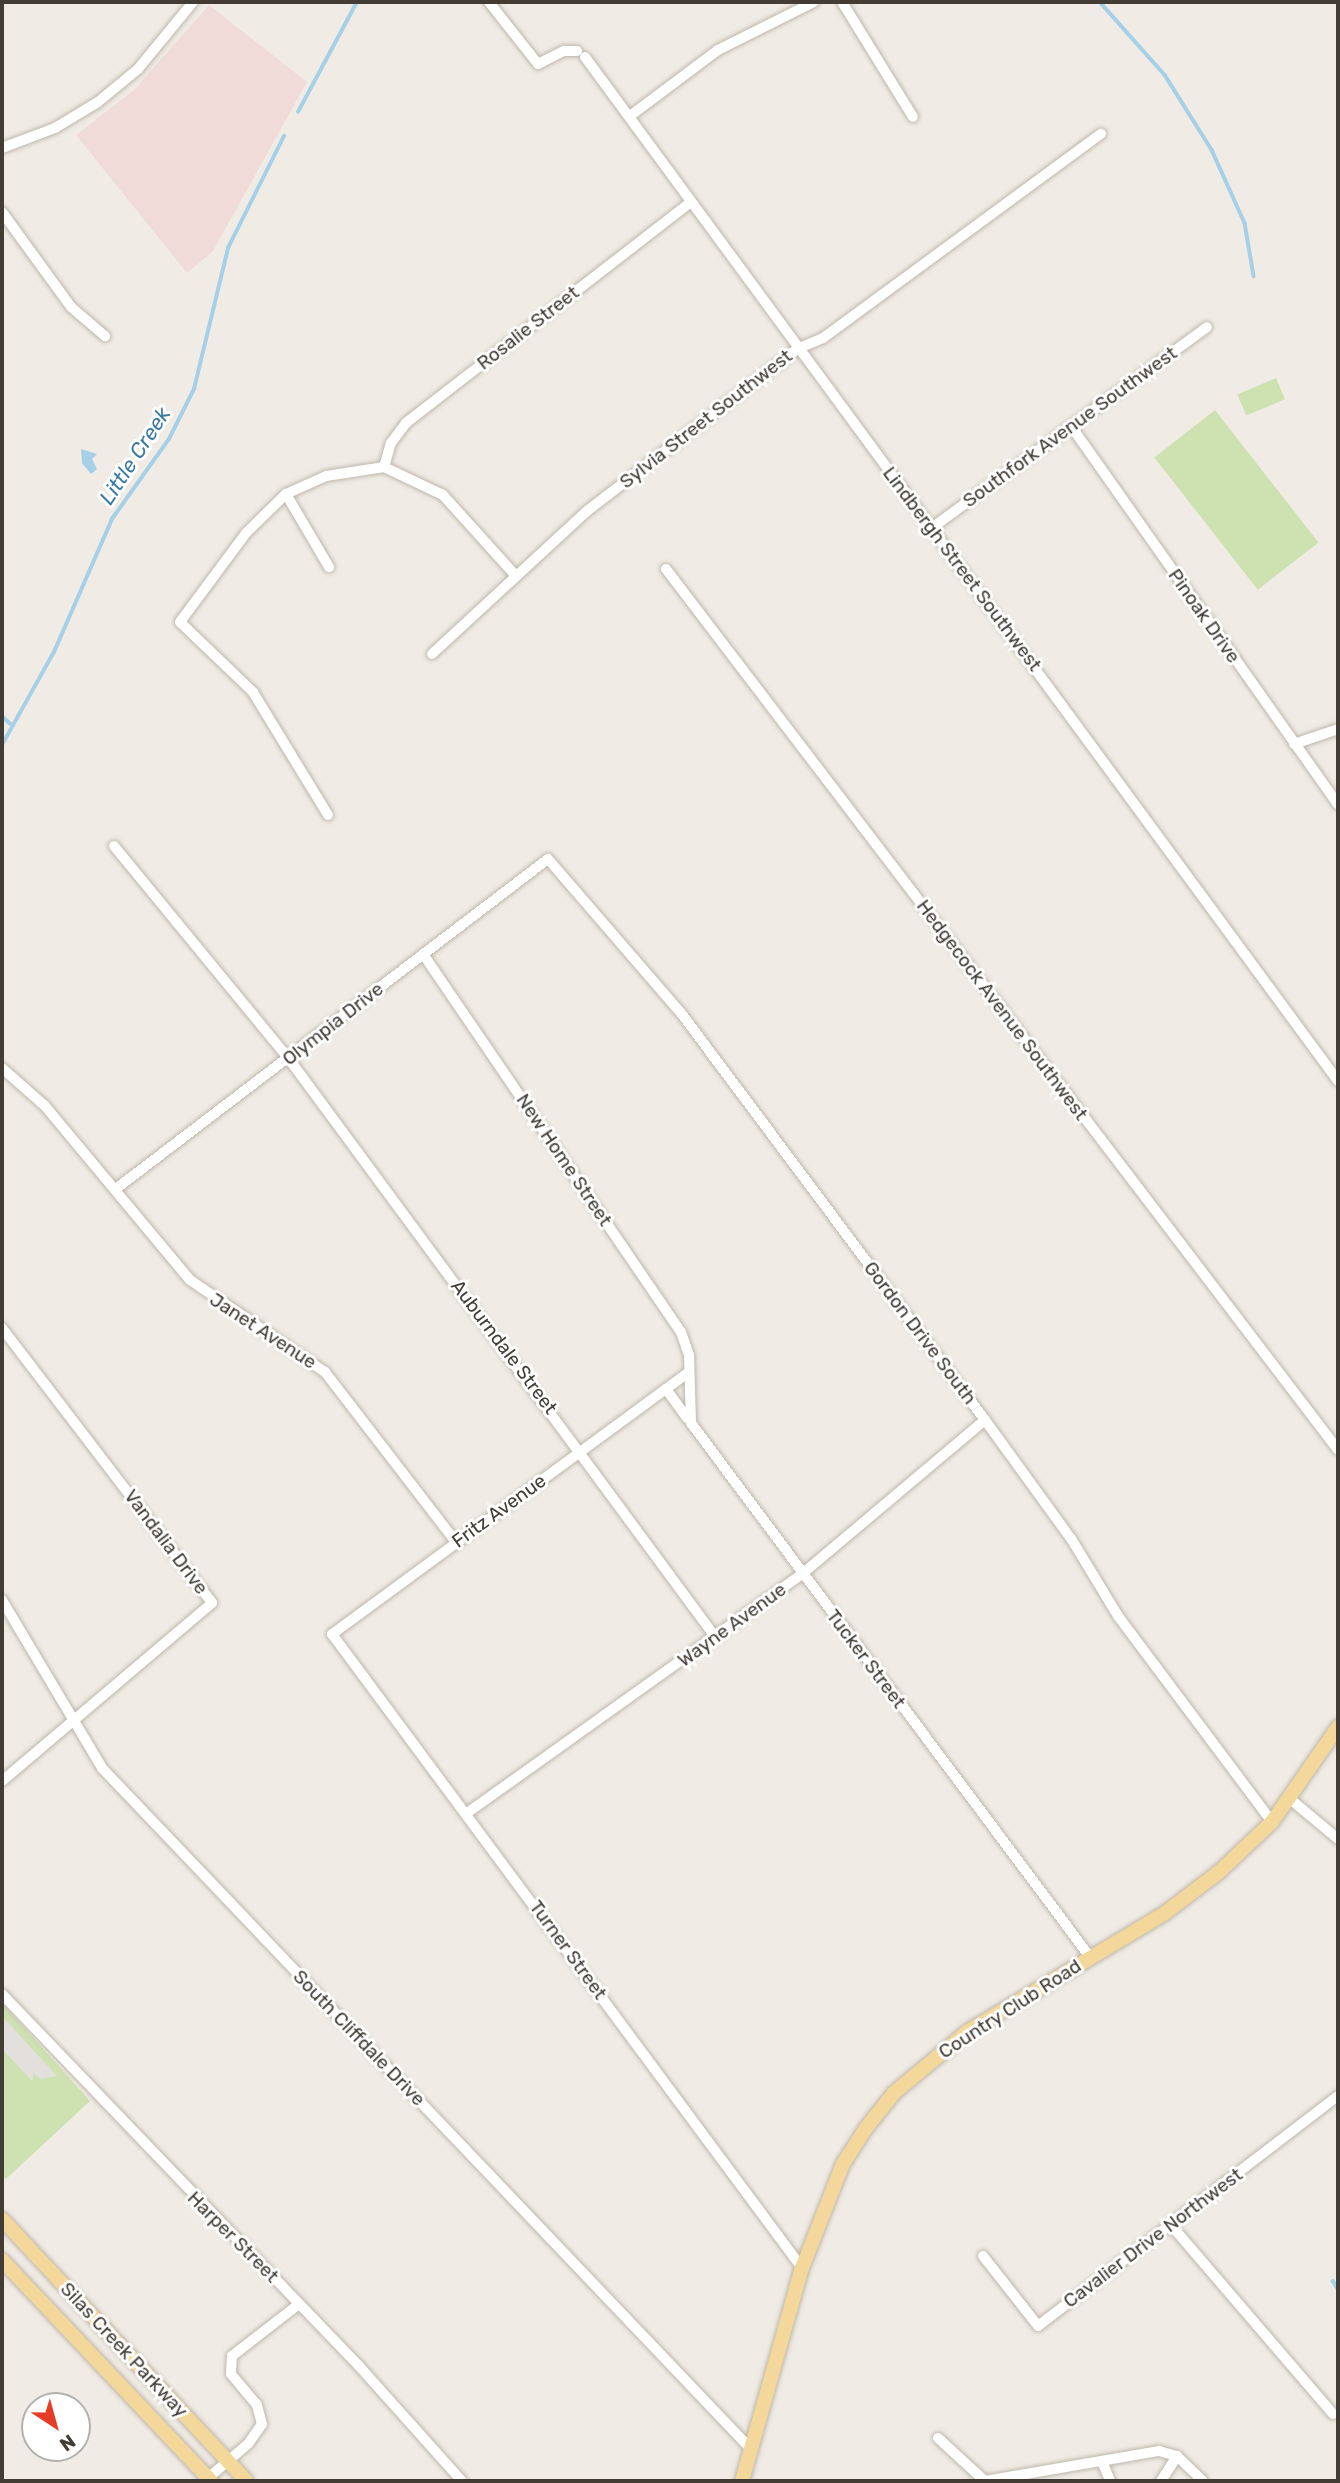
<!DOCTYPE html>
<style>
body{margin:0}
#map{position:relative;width:1340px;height:2483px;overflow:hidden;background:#f0ece5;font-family:Rubik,sans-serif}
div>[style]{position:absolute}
.medical>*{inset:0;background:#f0dbd9}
.green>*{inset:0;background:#cde1b1;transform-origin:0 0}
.parking>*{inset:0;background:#e2dfdd}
.water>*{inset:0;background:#a6d0e8}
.stream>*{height:3.5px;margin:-1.75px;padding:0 1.75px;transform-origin:1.75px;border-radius:1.75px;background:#a6d0e8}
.roads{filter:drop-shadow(0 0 2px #beb7ab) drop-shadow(0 0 2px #beb7ab)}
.minor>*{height:10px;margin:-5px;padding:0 5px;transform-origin:5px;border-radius:5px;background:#fff}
.major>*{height:14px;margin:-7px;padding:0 7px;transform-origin:7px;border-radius:7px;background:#f4d79a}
span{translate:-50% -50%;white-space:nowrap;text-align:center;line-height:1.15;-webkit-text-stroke:6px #fff;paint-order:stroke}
.street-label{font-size:19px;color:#423c35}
.water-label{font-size:21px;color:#397aa3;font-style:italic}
.frame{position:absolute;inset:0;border:4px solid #423c35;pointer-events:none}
.north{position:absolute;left:21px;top:2392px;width:70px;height:70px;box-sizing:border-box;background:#fff;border:2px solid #b3b1ae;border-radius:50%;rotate:144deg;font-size:19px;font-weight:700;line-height:28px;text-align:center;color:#423c35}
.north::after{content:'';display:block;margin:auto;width:24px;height:32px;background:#e53d27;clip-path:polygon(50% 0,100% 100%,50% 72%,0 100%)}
</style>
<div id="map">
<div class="medical">
<i style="clip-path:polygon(209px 5px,307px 82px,213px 251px,187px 273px,76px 135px,134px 90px)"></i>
</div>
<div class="green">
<i style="left:1276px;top:378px;width:23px;height:42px;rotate:67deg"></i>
<i style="left:1215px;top:410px;width:168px;height:77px;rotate:52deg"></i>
<i style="clip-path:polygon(2px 2003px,90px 2101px,6px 2179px,2px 2175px)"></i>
</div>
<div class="parking">
<i style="clip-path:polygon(2px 2016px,57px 2076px,41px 2079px,34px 2074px,32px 2081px,2px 2049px)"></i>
</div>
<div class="water">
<i style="clip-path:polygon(81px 449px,97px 454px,92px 459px,97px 469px,91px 474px,82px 463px)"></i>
</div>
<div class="stream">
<i style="left:1100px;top:2px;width:98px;rotate:48.3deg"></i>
<i style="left:1165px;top:75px;width:89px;rotate:57.9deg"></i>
<i style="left:1212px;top:150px;width:80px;rotate:65.7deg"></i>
<i style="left:1245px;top:223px;width:54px;rotate:80.4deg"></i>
<i style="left:298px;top:112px;width:125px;rotate:-61.8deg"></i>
<i style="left:2px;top:716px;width:13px;rotate:42deg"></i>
<i style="left:2px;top:745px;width:107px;rotate:-60.8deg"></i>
<i style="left:54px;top:652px;width:145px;rotate:-66.4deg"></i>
<i style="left:112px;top:519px;width:98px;rotate:-54.5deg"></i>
<i style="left:169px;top:439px;width:56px;rotate:-63.4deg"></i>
<i style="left:194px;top:389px;width:145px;rotate:-76.4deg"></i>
<i style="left:228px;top:248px;width:125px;rotate:-63.4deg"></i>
<i style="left:1333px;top:2281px;width:9px;rotate:58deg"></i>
</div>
<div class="roads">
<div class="minor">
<i style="left:489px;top:2px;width:79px;rotate:51.7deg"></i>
<i style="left:538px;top:64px;width:29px;rotate:-27deg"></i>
<i style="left:564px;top:51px;width:13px"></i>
<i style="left:842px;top:2px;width:135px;rotate:58.3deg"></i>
<i style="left:585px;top:57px;width:1271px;rotate:53.67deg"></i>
<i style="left:630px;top:116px;width:110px;rotate:-36.9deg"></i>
<i style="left:718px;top:50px;width:107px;rotate:-26.6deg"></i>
<i style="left:2px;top:148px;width:57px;rotate:-20.7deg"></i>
<i style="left:55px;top:128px;width:50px;rotate:-31.2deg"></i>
<i style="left:98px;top:102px;width:52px;rotate:-39.5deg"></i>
<i style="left:138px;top:69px;width:87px;rotate:-50.6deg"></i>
<i style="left:2px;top:212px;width:117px;rotate:54deg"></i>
<i style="left:71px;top:307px;width:45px;rotate:40.5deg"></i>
<i style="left:1071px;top:426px;width:463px;rotate:54.8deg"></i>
<i style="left:384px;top:467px;width:25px;rotate:-74deg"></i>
<i style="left:391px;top:443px;width:25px;rotate:-53deg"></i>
<i style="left:406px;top:423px;width:359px;rotate:-37.8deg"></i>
<i style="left:286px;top:494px;width:85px;rotate:59.5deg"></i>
<i style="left:933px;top:527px;width:339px;rotate:-36.1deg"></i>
<i style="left:666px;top:569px;width:1108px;rotate:52.66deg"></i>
<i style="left:432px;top:654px;width:211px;rotate:-42.7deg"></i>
<i style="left:587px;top:511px;width:265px;rotate:-37.6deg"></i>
<i style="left:797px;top:349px;width:28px;rotate:-23deg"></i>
<i style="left:823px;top:338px;width:345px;rotate:-36.3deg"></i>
<i style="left:1294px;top:744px;width:46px;rotate:-18.8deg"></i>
<i style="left:328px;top:815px;width:144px;rotate:-121.4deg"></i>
<i style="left:253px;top:692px;width:101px;rotate:-136.2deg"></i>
<i style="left:180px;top:622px;width:111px;rotate:-53.4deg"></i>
<i style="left:246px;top:533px;width:56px;rotate:-44.3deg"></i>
<i style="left:286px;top:494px;width:44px;rotate:-24.2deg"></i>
<i style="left:326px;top:476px;width:59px;rotate:-8.8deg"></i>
<i style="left:384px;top:467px;width:65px;rotate:25.4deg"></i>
<i style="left:443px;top:495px;width:109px;rotate:48deg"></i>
<i style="left:114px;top:846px;width:276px;rotate:50.6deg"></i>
<i style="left:289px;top:1059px;width:719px;rotate:53.59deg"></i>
<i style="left:423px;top:954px;width:458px;rotate:55.7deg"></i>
<i style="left:681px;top:1332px;width:24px;rotate:71deg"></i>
<i style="left:689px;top:1355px;width:68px;rotate:88.3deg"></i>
<i style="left:691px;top:1423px;width:667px;rotate:53.23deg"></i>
<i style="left:2px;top:1068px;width:57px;rotate:41.5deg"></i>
<i style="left:45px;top:1106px;width:226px;rotate:50.2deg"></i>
<i style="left:190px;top:1280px;width:163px;rotate:34.3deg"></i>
<i style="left:325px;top:1372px;width:215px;rotate:52.4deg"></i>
<i style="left:117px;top:1188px;width:542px;rotate:-37.36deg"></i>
<i style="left:548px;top:859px;width:203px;rotate:49.2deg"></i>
<i style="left:681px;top:1013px;width:508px;rotate:53.24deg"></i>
<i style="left:985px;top:1420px;width:148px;rotate:54.1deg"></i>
<i style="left:1072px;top:1540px;width:89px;rotate:58.8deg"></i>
<i style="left:1118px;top:1616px;width:257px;rotate:53.2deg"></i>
<i style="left:2px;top:1328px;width:346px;rotate:52.6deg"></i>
<i style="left:212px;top:1603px;width:275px;rotate:139.7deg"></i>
<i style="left:689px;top:1372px;width:443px;rotate:143.7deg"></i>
<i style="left:332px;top:1634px;width:789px;rotate:53.45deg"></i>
<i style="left:666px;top:1389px;width:36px;rotate:54deg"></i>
<i style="left:2px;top:1600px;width:196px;rotate:59.2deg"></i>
<i style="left:102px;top:1768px;width:942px;rotate:46.38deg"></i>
<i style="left:1289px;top:1798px;width:64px;rotate:39.9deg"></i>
<i style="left:467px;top:1813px;width:412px;rotate:-35.5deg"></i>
<i style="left:802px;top:1574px;width:239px;rotate:-40.1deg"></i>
<i style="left:2px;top:1994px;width:516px;rotate:46.18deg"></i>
<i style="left:359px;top:2366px;width:154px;rotate:48.2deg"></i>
<i style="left:1171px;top:2225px;width:249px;rotate:49.4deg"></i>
<i style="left:983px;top:2256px;width:89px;rotate:51.8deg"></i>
<i style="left:1038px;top:2326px;width:378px;rotate:-37.5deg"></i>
<i style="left:938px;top:2438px;width:64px;rotate:42.5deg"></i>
<i style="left:1102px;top:2461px;width:22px;rotate:68deg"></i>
<i style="left:208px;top:2478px;width:52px;rotate:-40.4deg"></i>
<i style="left:248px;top:2444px;width:24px;rotate:-55deg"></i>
<i style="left:262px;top:2424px;width:20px;rotate:-105deg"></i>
<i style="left:257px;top:2405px;width:40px;rotate:-130deg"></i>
<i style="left:231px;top:2374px;width:18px;rotate:-87deg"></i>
<i style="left:232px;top:2356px;width:85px;rotate:-37.8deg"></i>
<i style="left:985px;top:2481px;width:177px;rotate:-9.8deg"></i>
<i style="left:1159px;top:2451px;width:19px;rotate:16deg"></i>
<i style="left:1177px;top:2456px;width:36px;rotate:44deg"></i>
<i style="left:1161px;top:2481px;width:30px;rotate:-57deg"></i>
</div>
<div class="major">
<i style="left:2px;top:2219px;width:358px;rotate:47deg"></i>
<i style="left:2px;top:2260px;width:304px;rotate:46.6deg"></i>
<i style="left:742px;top:2481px;width:221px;rotate:-74.3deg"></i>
<i style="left:802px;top:2268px;width:112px;rotate:-68.5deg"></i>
<i style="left:843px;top:2164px;width:43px;rotate:-57.4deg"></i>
<i style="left:866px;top:2128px;width:45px;rotate:-51.3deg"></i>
<i style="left:894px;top:2093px;width:95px;rotate:-39.9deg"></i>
<i style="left:967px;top:2032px;width:231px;rotate:-31deg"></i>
<i style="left:1165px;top:1913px;width:68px;rotate:-37.2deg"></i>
<i style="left:1219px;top:1872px;width:73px;rotate:-43.3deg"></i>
<i style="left:1272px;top:1822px;width:116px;rotate:-55.2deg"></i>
</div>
</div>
<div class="street-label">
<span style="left:528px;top:328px;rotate:-38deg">Rosalie Street</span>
<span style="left:706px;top:419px;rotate:-38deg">Sylvia Street Southwest</span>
<span style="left:1070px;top:427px;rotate:-36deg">Southfork Avenue Southwest</span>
<span style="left:962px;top:569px;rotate:53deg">Lindbergh Street Southwest</span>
<span style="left:1204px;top:616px;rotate:55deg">Pinoak Drive</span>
<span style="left:1002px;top:1010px;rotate:53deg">Hedgecock Avenue Southwest</span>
<span style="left:333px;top:1024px;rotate:-38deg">Olympia Drive</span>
<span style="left:564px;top:1160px;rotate:56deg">New Home Street</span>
<span style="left:263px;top:1331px;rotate:33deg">Janet Avenue</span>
<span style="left:920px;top:1333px;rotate:53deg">Gordon Drive South</span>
<span style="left:504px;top:1347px;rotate:53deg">Auburndale Street</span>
<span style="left:499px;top:1511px;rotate:-36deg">Fritz Avenue</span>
<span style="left:166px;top:1542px;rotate:53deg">Vandalia Drive</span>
<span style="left:732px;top:1625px;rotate:-36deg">Wayne Avenue</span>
<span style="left:866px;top:1659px;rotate:53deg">Tucker Street</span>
<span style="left:568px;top:1950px;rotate:54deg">Turner Street</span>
<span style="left:1010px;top:2009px;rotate:-33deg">Country Club Road</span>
<span style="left:359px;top:2038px;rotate:46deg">South Cliffdale Drive</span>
<span style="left:233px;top:2237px;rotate:45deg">Harper Street</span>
<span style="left:1153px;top:2238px;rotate:-37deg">Cavalier Drive Northwest</span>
<span style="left:124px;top:2350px;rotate:47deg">Silas Creek Parkway</span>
</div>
<div class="water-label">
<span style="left:135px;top:456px;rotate:-57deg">Little Creek</span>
</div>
<div class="frame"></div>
<div class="north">N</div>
</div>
